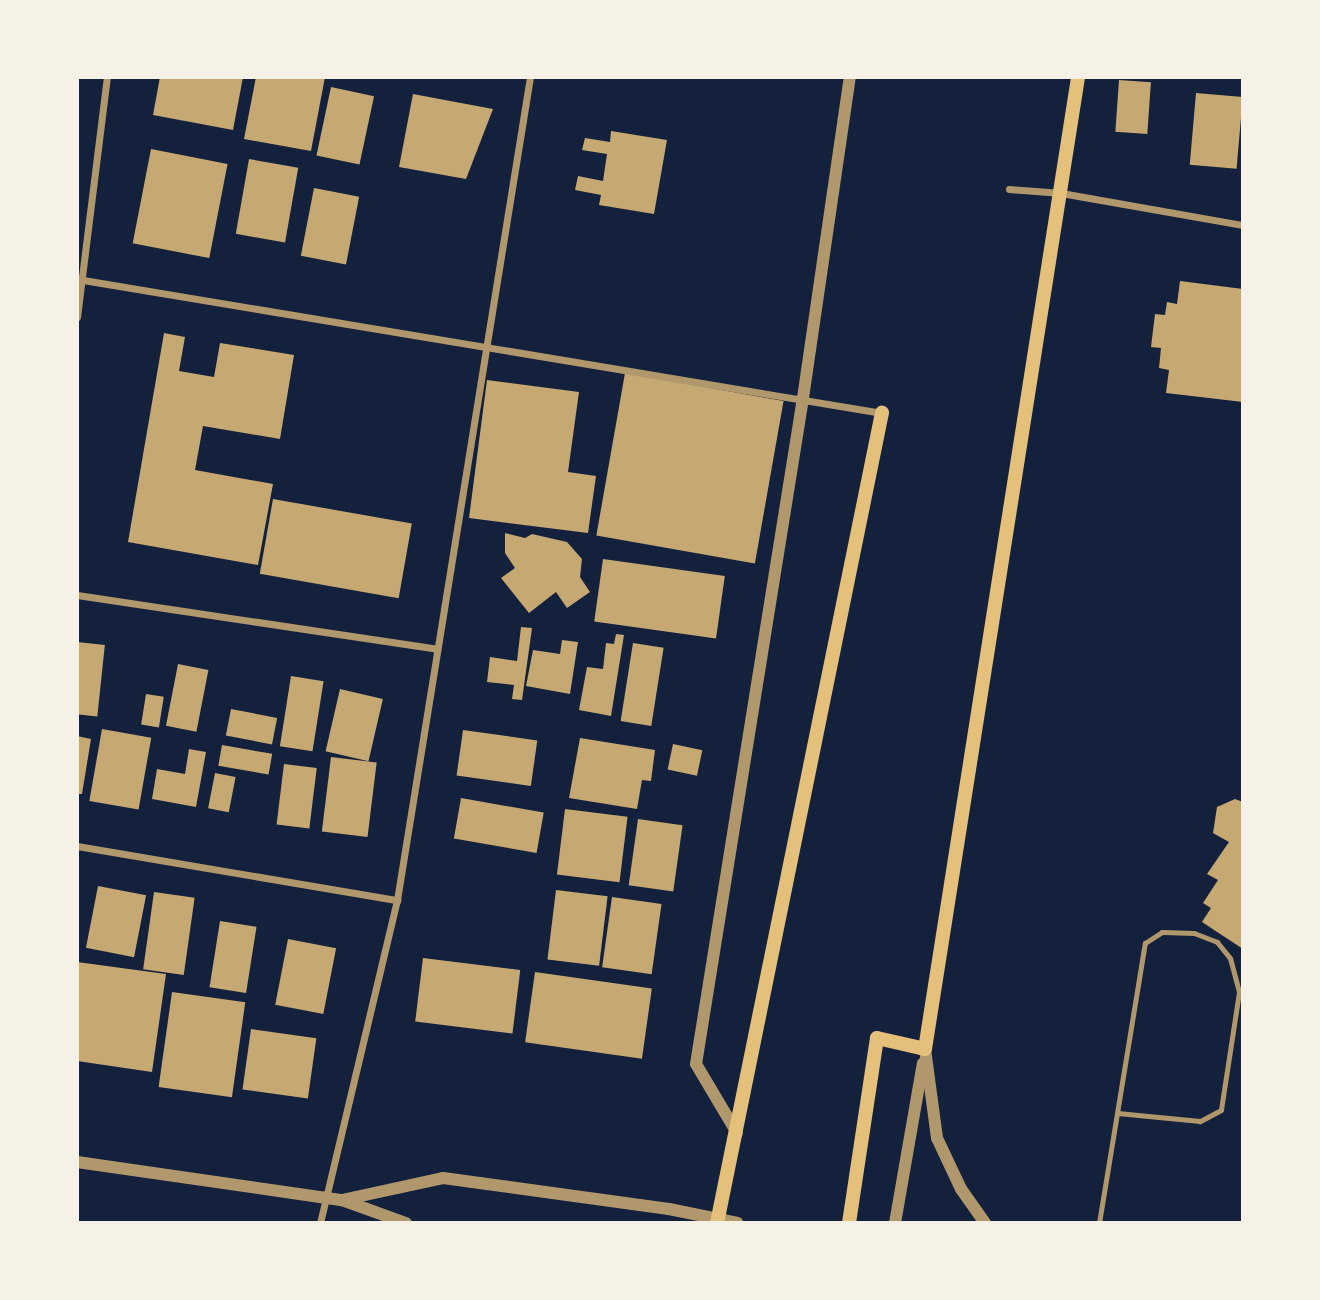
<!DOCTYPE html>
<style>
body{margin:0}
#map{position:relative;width:1320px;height:1300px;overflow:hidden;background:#14213d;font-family:Montserrat,sans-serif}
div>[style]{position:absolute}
.building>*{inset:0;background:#c6a872;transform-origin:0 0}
.service>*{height:5px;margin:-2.5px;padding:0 2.5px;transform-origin:2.5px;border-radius:2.5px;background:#b1986c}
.minor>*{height:7px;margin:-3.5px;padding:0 3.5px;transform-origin:3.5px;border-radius:3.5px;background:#b1986c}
.tertiary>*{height:12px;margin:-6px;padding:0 6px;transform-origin:6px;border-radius:6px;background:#b1986c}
.secondary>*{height:14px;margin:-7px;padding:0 7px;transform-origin:7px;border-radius:7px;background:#e5c07b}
span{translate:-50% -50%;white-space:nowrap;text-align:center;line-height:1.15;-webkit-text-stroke:7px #f6f1e7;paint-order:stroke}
.frame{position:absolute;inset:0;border:79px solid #f6f1e7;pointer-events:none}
</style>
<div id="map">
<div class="building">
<i style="clip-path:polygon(160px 77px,243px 77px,233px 130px,153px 115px)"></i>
<i style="clip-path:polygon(256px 77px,325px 77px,311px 151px,244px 139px)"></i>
<i style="left:1119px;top:80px;width:32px;height:52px;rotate:4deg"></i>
<i style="left:331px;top:87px;width:44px;height:70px;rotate:12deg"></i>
<i style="left:1196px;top:93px;width:47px;height:72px;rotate:5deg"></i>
<i style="clip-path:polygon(413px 94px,493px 109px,466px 179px,399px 167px)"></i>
<i style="clip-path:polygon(611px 131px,667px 140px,654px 214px,599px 205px,601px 195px,575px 190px,578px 176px,603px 181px,607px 154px,582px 150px,585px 138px,610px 142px)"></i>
<i style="left:151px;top:149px;width:78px;height:96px;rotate:11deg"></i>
<i style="left:249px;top:159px;width:50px;height:76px;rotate:10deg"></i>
<i style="left:314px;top:188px;width:46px;height:69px;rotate:11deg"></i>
<i style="clip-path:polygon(1180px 281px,1243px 289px,1243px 402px,1166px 393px,1169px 370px,1159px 368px,1161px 348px,1151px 347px,1155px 314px,1165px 315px,1167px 302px,1177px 304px)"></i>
<i style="clip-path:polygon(164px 333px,185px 337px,179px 371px,214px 377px,220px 343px,294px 355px,280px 439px,203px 426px,195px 470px,273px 484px,258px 565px,128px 542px)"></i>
<i style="left:625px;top:373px;width:161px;height:165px;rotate:10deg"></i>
<i style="clip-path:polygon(487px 380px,579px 392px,568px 472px,596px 476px,588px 533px,469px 518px)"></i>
<i style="left:273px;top:499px;width:141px;height:76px;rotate:10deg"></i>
<i style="clip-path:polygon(505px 533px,525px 538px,532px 534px,567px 542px,582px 559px,580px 577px,590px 592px,567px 608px,556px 592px,529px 613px,501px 578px,515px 568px,505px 553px)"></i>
<i style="left:603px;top:559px;width:123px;height:63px;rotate:8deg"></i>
<i style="clip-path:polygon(521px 627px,532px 628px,522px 700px,512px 699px,514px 685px,487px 682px,490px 657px,517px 661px)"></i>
<i style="clip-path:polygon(616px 634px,624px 635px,611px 716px,579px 710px,587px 667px,603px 669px,606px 643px,614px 644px)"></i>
<i style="clip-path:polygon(562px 640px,578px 642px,570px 694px,526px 686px,533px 650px,560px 654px)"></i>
<i style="left:77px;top:642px;width:28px;height:72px;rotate:6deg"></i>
<i style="left:633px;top:643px;width:31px;height:79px;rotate:9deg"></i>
<i style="left:178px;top:664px;width:31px;height:63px;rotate:11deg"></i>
<i style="left:291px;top:676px;width:33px;height:71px;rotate:9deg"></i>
<i style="left:340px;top:689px;width:44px;height:64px;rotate:13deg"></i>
<i style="left:146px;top:694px;width:18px;height:31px;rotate:9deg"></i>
<i style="left:231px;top:709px;width:47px;height:27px;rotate:11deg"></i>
<i style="left:102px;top:729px;width:50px;height:73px;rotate:10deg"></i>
<i style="left:463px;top:730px;width:75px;height:46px;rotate:8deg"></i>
<i style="clip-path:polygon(77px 736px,91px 739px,82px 794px,77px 794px)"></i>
<i style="clip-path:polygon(580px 738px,655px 750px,651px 781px,642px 780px,637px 809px,569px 798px)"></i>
<i style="left:673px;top:744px;width:30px;height:26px;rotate:12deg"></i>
<i style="left:222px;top:745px;width:51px;height:21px;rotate:10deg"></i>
<i style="clip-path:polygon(189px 749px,206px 752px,196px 807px,152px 799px,157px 769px,185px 774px)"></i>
<i style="left:331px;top:757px;width:46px;height:75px;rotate:7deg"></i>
<i style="left:284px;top:764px;width:33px;height:61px;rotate:7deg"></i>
<i style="left:215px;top:773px;width:21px;height:36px;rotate:11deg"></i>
<i style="left:461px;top:798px;width:84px;height:41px;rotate:10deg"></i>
<i style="clip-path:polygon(1235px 799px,1243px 802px,1243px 949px,1202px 922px,1211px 908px,1203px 903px,1218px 880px,1207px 874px,1229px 842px,1213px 833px,1217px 807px)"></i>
<i style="left:565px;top:809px;width:63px;height:66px;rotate:7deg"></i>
<i style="left:638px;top:819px;width:45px;height:67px;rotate:8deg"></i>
<i style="left:98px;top:886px;width:49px;height:63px;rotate:11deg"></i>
<i style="left:556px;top:890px;width:52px;height:70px;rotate:7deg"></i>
<i style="left:154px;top:892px;width:41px;height:78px;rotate:8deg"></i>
<i style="left:612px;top:897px;width:50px;height:71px;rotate:8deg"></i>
<i style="left:220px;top:921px;width:37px;height:67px;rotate:9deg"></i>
<i style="left:288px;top:939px;width:49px;height:67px;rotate:11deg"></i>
<i style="left:423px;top:958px;width:98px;height:64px;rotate:7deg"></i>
<i style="clip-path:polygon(77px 962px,166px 974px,152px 1072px,77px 1061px)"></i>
<i style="left:535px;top:972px;width:118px;height:71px;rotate:8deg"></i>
<i style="left:172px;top:992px;width:74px;height:96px;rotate:8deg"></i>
<i style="left:251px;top:1029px;width:66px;height:61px;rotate:8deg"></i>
</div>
<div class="service">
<i style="left:1099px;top:1223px;width:284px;rotate:-80.7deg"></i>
<i style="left:1145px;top:943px;width:20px;rotate:-33deg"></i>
<i style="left:1162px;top:932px;width:32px;rotate:2deg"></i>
<i style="left:1194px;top:933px;width:25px;rotate:21deg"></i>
<i style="left:1217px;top:942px;width:21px;rotate:51deg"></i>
<i style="left:1230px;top:958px;width:35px;rotate:75deg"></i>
<i style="left:1239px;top:992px;width:119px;rotate:98.7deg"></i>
<i style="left:1221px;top:1110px;width:24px;rotate:152deg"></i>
<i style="left:1200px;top:1121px;width:83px;rotate:-174.5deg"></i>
</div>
<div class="minor">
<i style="left:1009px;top:189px;width:52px;rotate:4.4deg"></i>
<i style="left:1061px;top:193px;width:185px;rotate:10deg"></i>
<i style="left:77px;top:279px;width:816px;rotate:9.45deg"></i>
<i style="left:77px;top:317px;width:242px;rotate:-82.9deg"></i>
<i style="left:77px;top:595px;width:364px;rotate:8.5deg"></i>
<i style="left:77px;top:846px;width:325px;rotate:9.6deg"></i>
<i style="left:320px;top:1223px;width:332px;rotate:-76.6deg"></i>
<i style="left:397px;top:900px;width:834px;rotate:-80.82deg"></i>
</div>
<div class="tertiary">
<i style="left:925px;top:1049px;width:90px;rotate:82.3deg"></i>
<i style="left:937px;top:1138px;width:56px;rotate:64.8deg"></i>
<i style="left:961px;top:1189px;width:42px;rotate:54.8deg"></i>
<i style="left:737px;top:1133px;width:80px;rotate:-120.7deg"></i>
<i style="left:696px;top:1064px;width:675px;rotate:-80.87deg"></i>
<i style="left:803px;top:398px;width:324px;rotate:-81.7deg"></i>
<i style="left:77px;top:1162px;width:268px;rotate:8.2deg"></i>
<i style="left:342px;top:1200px;width:68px;rotate:19.8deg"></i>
<i style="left:342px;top:1200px;width:103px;rotate:-12.3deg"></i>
<i style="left:443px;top:1178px;width:228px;rotate:7.8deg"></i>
<i style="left:669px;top:1209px;width:70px;rotate:11.5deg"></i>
<i style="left:895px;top:1223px;width:162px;rotate:-80.1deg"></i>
</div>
<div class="secondary">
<i style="left:717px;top:1223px;width:827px;rotate:-78.49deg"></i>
<i style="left:849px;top:1223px;width:187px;rotate:-81.4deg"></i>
<i style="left:877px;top:1038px;width:49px;rotate:12.9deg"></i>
<i style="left:925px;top:1049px;width:984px;rotate:-81.05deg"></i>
</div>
<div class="frame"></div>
</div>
